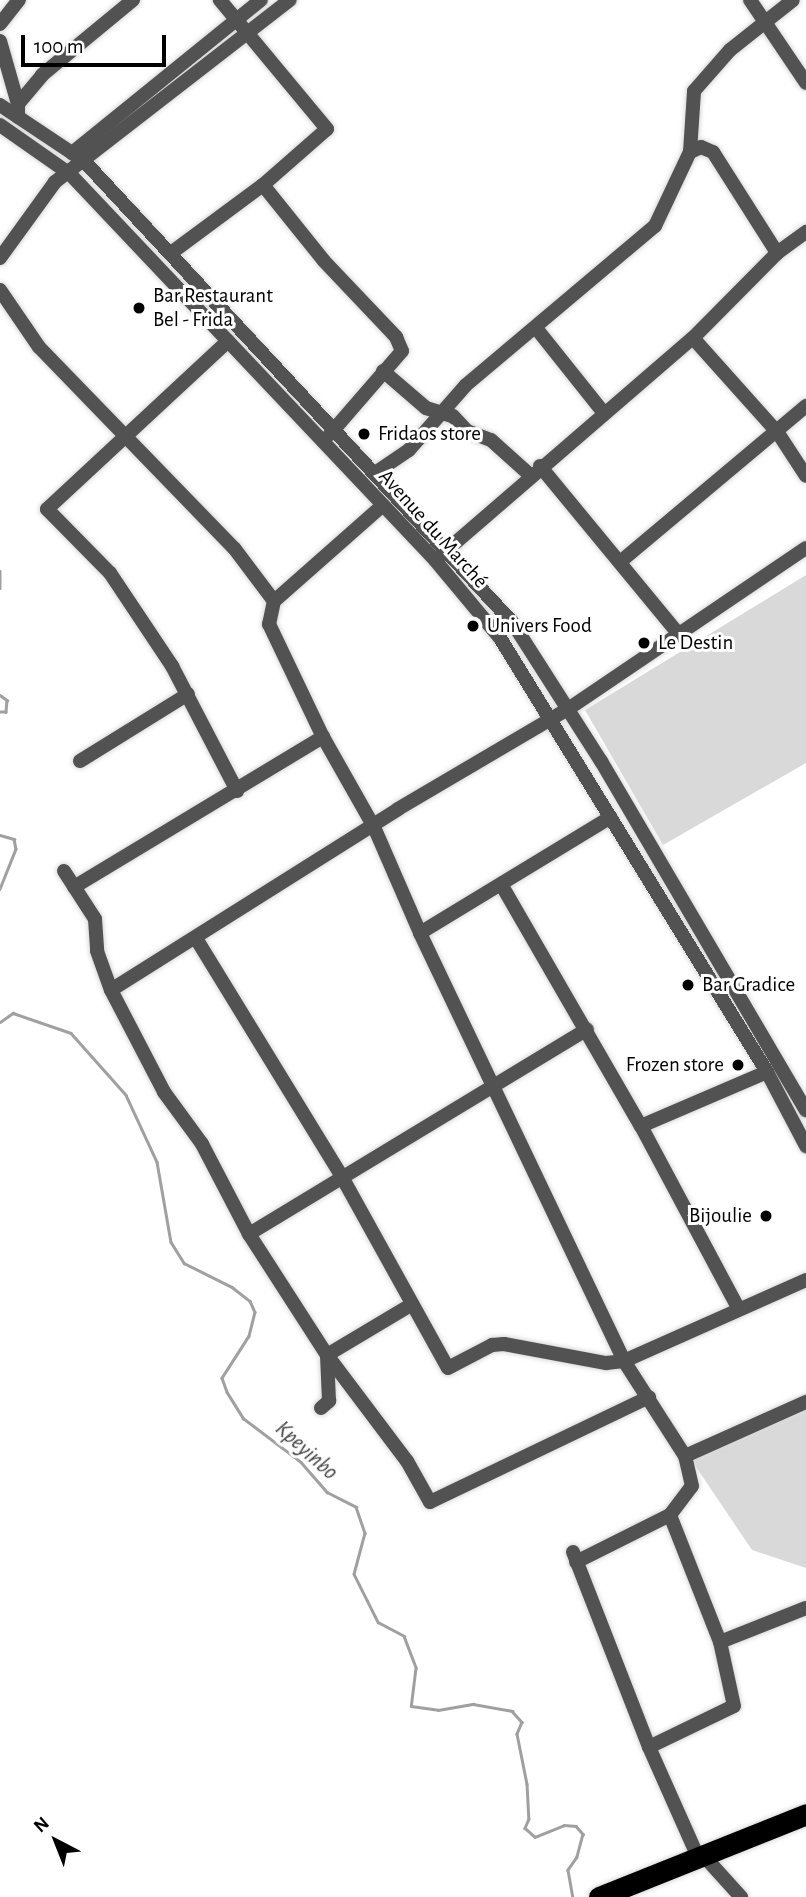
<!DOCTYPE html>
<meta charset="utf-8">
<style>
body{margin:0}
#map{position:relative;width:806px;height:1897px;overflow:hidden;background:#fff;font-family:"Alegreya Sans",sans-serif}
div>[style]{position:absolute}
.green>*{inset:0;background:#d9d9d9}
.stream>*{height:2.5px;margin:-1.25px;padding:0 1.25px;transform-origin:1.25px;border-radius:1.25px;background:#a0a0a0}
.roads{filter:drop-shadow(0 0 2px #dbdbdb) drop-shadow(0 0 2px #dbdbdb)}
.minor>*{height:14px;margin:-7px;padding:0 7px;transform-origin:7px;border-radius:7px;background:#525252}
.highway>*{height:21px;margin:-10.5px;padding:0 10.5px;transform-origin:10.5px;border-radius:10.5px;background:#000}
.dots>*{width:19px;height:19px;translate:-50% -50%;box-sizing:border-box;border:4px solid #fff;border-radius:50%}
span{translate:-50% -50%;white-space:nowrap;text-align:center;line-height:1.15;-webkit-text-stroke:6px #fff;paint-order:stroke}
.poi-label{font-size:21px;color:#000}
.left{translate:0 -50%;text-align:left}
.right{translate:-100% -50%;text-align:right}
.street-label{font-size:21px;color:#000}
.water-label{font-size:23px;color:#414141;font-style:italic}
.north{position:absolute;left:21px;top:1806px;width:70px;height:70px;-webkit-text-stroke:5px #fff;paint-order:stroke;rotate:318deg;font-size:19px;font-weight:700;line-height:28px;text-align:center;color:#000}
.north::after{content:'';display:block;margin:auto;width:24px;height:32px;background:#000;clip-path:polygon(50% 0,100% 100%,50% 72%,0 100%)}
.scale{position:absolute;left:21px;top:35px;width:145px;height:32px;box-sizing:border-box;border:4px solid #000;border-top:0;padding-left:9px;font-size:21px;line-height:24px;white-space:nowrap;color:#000;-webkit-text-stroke:5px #fff;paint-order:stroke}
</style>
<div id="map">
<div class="green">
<i style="clip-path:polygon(806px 575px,806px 763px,663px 845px,585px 710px)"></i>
<i style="clip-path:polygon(806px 1404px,806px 1568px,752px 1550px,692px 1461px)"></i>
</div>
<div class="stream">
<i style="left:0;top:571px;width:17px;rotate:90deg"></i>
<i style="left:0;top:695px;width:9px;rotate:36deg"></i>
<i style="left:7px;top:700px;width:12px;rotate:95deg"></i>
<i style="left:6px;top:712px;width:6px;rotate:180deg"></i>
<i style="left:0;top:835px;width:15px;rotate:16deg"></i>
<i style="left:14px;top:839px;width:10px;rotate:79deg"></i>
<i style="left:16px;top:849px;width:43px;rotate:111.8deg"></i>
<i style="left:0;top:1022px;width:16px;rotate:-35deg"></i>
<i style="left:13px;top:1013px;width:61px;rotate:19deg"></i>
<i style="left:71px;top:1033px;width:83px;rotate:48.4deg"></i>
<i style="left:126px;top:1095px;width:74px;rotate:65.2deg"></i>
<i style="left:157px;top:1162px;width:81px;rotate:80.1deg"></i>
<i style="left:171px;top:1242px;width:25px;rotate:58deg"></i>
<i style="left:184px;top:1263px;width:54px;rotate:26.6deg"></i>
<i style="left:232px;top:1287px;width:23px;rotate:38deg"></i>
<i style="left:250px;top:1301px;width:12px;rotate:66deg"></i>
<i style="left:255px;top:1312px;width:25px;rotate:104deg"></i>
<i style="left:249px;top:1336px;width:50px;rotate:122.7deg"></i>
<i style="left:222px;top:1378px;width:15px;rotate:70deg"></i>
<i style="left:227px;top:1392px;width:31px;rotate:58deg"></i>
<i style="left:243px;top:1418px;width:73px;rotate:37.2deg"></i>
<i style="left:301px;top:1462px;width:40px;rotate:49deg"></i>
<i style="left:327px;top:1492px;width:33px;rotate:27deg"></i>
<i style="left:356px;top:1507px;width:28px;rotate:71deg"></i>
<i style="left:365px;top:1533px;width:42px;rotate:105deg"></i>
<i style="left:354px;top:1574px;width:54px;rotate:63.4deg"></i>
<i style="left:378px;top:1622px;width:30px;rotate:28deg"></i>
<i style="left:404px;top:1636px;width:34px;rotate:69deg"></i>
<i style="left:416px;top:1668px;width:38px;rotate:97deg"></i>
<i style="left:411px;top:1706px;width:27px;rotate:8deg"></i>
<i style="left:438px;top:1710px;width:36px;rotate:-10deg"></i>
<i style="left:473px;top:1704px;width:40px;rotate:10deg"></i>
<i style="left:512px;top:1711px;width:15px;rotate:48deg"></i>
<i style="left:522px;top:1722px;width:13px;rotate:113deg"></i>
<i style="left:517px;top:1734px;width:51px;rotate:78.7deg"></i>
<i style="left:527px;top:1784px;width:35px;rotate:87deg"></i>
<i style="left:529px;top:1819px;width:10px;rotate:114deg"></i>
<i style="left:525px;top:1828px;width:13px;rotate:42deg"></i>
<i style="left:535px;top:1837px;width:31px;rotate:-22deg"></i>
<i style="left:564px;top:1825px;width:12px;rotate:5deg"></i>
<i style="left:576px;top:1826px;width:11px;rotate:49deg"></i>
<i style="left:583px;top:1834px;width:24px;rotate:105deg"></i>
<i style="left:577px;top:1857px;width:16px;rotate:125deg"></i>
<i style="left:568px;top:1870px;width:27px;rotate:80deg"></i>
</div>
<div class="roads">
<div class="minor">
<i style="left:750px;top:0;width:100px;rotate:56deg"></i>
<i style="left:0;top:24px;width:31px;rotate:-52deg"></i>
<i style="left:0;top:41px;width:66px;rotate:74.1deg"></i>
<i style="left:0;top:105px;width:101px;rotate:33.7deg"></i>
<i style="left:84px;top:161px;width:629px;rotate:47.13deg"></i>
<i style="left:512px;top:622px;width:165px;rotate:57.4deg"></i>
<i style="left:601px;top:761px;width:405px;rotate:59.6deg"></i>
<i style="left:18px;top:117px;width:13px;rotate:-90deg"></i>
<i style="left:18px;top:104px;width:38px;rotate:-50deg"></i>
<i style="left:42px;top:75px;width:118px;rotate:-39.5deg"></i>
<i style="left:0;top:125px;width:85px;rotate:35deg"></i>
<i style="left:70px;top:174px;width:531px;rotate:46.6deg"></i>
<i style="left:435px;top:560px;width:102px;rotate:50.2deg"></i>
<i style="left:500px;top:638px;width:510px;rotate:58.4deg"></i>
<i style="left:767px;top:1072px;width:84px;rotate:62.2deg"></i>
<i style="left:690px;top:152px;width:61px;rotate:-86.2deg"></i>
<i style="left:694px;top:91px;width:55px;rotate:-48.7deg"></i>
<i style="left:730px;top:50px;width:80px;rotate:-38.4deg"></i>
<i style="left:72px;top:153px;width:243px;rotate:-39deg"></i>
<i style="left:263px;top:185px;width:97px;rotate:51.2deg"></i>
<i style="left:324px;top:261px;width:105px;rotate:46.5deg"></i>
<i style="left:396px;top:337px;width:15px;rotate:67deg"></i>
<i style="left:402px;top:351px;width:110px;rotate:130.9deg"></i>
<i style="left:171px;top:253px;width:114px;rotate:-36.5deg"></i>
<i style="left:263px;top:185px;width:85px;rotate:-41.2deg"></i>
<i style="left:327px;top:129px;width:168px;rotate:-129.7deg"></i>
<i style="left:0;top:258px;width:94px;rotate:-54.1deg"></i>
<i style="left:55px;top:182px;width:297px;rotate:-37.8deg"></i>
<i style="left:0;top:290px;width:69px;rotate:55.6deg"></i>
<i style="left:39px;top:347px;width:280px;rotate:45.9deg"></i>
<i style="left:234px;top:548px;width:66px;rotate:53deg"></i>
<i style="left:536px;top:328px;width:107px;rotate:51.4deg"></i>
<i style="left:693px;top:338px;width:127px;rotate:48.2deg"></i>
<i style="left:778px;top:433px;width:51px;rotate:56.9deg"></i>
<i style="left:228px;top:341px;width:247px;rotate:137.1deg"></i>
<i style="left:47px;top:509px;width:90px;rotate:45.5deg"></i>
<i style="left:110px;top:573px;width:112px;rotate:56.3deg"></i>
<i style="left:172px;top:666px;width:141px;rotate:62.5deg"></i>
<i style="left:383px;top:371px;width:57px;rotate:40.7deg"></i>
<i style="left:426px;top:408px;width:28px;rotate:17deg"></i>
<i style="left:453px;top:416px;width:21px;rotate:47deg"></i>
<i style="left:467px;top:431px;width:26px;rotate:21deg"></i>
<i style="left:491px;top:440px;width:52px;rotate:41.9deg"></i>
<i style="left:540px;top:466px;width:215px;rotate:50.5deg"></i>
<i style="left:375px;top:473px;width:41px;rotate:-34.1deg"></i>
<i style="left:409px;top:450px;width:86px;rotate:-48.8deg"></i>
<i style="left:466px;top:385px;width:247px;rotate:-40.1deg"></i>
<i style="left:655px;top:226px;width:82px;rotate:-64.7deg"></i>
<i style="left:690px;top:152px;width:12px;rotate:-24deg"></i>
<i style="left:701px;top:147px;width:13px;rotate:23deg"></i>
<i style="left:713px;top:152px;width:120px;rotate:57.6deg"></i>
<i style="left:383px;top:505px;width:145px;rotate:138.6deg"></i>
<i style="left:274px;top:601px;width:24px;rotate:102deg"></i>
<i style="left:269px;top:624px;width:125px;rotate:64.5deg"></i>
<i style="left:323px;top:737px;width:103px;rotate:60.5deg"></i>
<i style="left:374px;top:827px;width:116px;rotate:66.5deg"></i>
<i style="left:420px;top:933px;width:474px;rotate:64.5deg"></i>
<i style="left:624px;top:1361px;width:113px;rotate:57.3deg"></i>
<i style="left:440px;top:556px;width:334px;rotate:-40.8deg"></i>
<i style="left:693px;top:338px;width:120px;rotate:-45.3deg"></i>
<i style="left:777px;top:253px;width:36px;rotate:-36deg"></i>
<i style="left:620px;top:562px;width:243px;rotate:-40deg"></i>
<i style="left:80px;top:761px;width:127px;rotate:-31.8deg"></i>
<i style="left:64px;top:871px;width:57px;rotate:57.1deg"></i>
<i style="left:95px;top:919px;width:32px;rotate:86deg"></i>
<i style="left:97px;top:951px;width:41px;rotate:70.3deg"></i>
<i style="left:111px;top:990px;width:115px;rotate:62.5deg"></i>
<i style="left:164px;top:1092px;width:64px;rotate:53.8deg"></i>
<i style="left:202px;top:1144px;width:102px;rotate:62.4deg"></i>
<i style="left:249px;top:1234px;width:144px;rotate:57.2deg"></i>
<i style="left:327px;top:1355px;width:133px;rotate:53deg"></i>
<i style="left:407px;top:1461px;width:47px;rotate:60.7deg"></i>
<i style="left:430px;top:1502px;width:243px;rotate:-25.6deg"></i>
<i style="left:501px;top:884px;width:280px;rotate:60deg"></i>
<i style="left:641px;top:1126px;width:206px;rotate:61.9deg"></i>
<i style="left:74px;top:887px;width:291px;rotate:-31.1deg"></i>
<i style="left:420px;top:933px;width:223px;rotate:-31.3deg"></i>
<i style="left:197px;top:940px;width:278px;rotate:58.5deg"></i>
<i style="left:342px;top:1177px;width:218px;rotate:61deg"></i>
<i style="left:448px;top:1368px;width:50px;rotate:-27.6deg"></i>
<i style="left:492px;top:1345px;width:12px;rotate:-5deg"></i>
<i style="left:504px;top:1344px;width:104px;rotate:10.6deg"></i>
<i style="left:606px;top:1363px;width:18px;rotate:-6deg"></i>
<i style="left:624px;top:1361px;width:199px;rotate:-24deg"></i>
<i style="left:111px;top:990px;width:339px;rotate:-32.2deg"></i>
<i style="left:398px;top:809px;width:197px;rotate:-30.5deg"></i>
<i style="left:568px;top:709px;width:287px;rotate:-34.1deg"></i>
<i style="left:641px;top:1126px;width:137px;rotate:-23.2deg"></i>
<i style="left:249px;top:1234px;width:395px;rotate:-31.2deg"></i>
<i style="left:321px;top:1408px;width:11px;rotate:-41deg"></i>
<i style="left:329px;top:1401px;width:46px;rotate:-92.5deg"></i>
<i style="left:327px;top:1355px;width:98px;rotate:-30.8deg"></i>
<i style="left:573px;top:1552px;width:209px;rotate:68.7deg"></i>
<i style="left:649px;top:1747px;width:120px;rotate:66deg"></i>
<i style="left:576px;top:1562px;width:105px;rotate:-26.6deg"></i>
<i style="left:670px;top:1515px;width:36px;rotate:-53deg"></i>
<i style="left:692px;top:1486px;width:31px;rotate:-103deg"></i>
<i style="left:685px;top:1456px;width:133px;rotate:-24.1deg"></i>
<i style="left:720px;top:1642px;width:92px;rotate:-21.6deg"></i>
<i style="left:649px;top:1747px;width:94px;rotate:-25.8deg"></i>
<i style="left:734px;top:1706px;width:66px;rotate:-102.3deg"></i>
<i style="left:720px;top:1642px;width:136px;rotate:-111.5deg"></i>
<i style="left:703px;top:1855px;width:57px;rotate:47.9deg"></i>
</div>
<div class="highway">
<i style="left:599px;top:1897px;width:223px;rotate:-21.8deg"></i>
</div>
</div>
<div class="dots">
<i style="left:139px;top:308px;background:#000"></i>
<i style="left:364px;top:434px;background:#000"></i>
<i style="left:473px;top:626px;background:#000"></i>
<i style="left:644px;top:643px;background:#000"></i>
<i style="left:688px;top:985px;background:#000"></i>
<i style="left:738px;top:1065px;background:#000"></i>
<i style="left:766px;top:1216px;background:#000"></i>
</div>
<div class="poi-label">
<span class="left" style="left:153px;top:308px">Bar Restaurant<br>Bel - Frida</span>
<span class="left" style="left:378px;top:434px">Fridaos store</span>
<span class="left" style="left:487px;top:626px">Univers Food</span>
<span class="left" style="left:658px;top:643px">Le Destin</span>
<span class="left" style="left:702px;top:985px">Bar Gradice</span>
<span class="right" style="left:724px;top:1065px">Frozen store</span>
<span class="right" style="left:752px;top:1216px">Bijoulie</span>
</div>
<div class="street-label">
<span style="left:433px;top:529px;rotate:48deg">Avenue du Marché</span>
</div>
<div class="water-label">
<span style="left:306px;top:1451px;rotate:42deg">Kpeyinbo</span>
</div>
<div class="north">N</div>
<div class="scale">100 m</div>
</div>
